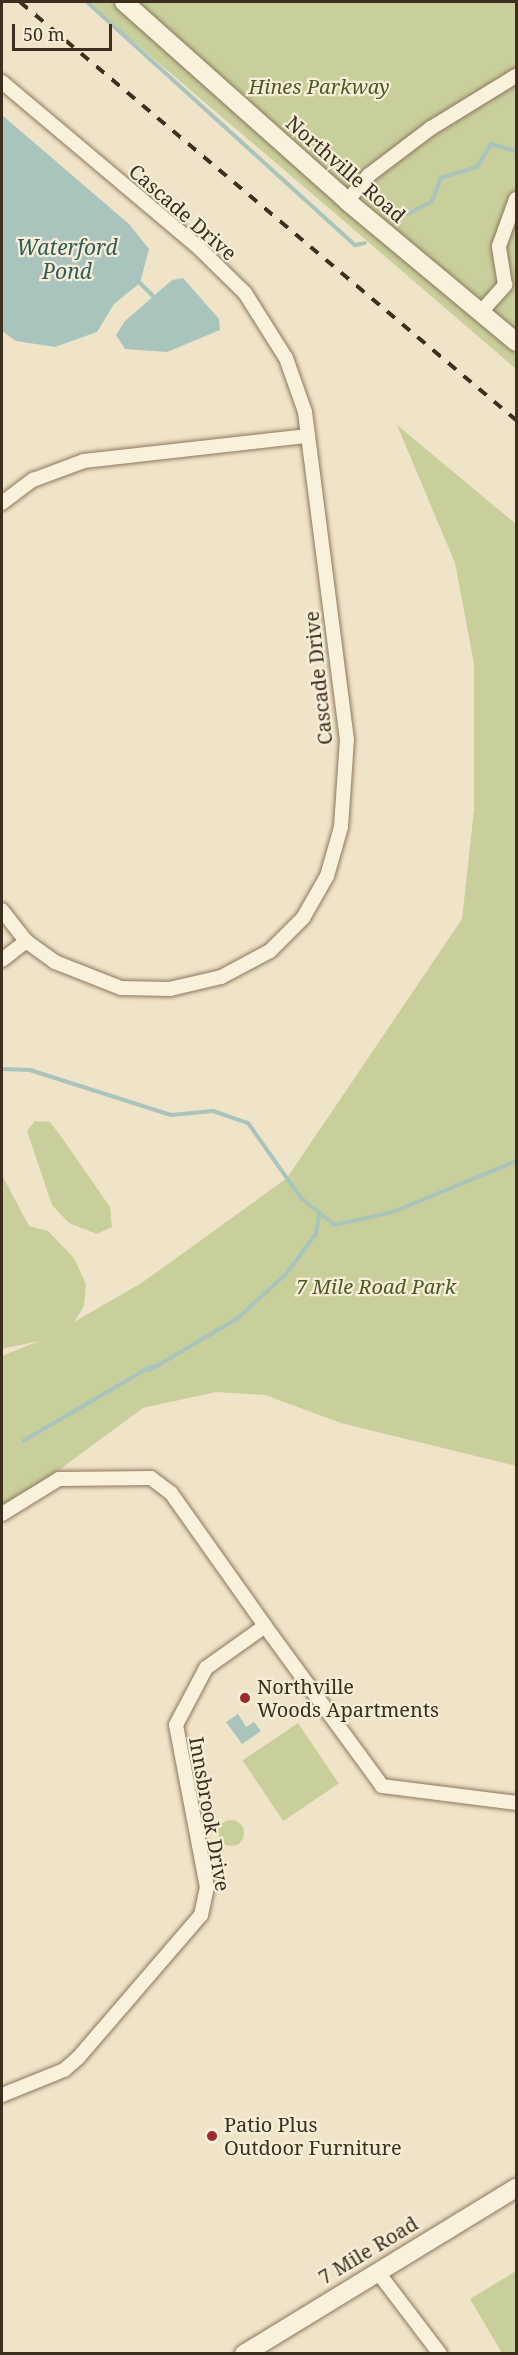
<!DOCTYPE html>
<style>
body{margin:0}
#map{position:relative;width:518px;height:2355px;overflow:hidden;background:#f0e4c8;font-family:"Noto Serif",serif}
div>[style]{position:absolute}
.green>*{inset:0;background:#c9cf9b;transform-origin:0 0}
.round{border-radius:50%}
.water>*{inset:0;background:#a9c4bc}
.stream>*{height:4px;margin:-2px;padding:0 2px;transform-origin:2px;border-radius:2px;background:#a9c4bc}
.roads{filter:drop-shadow(0 0 2px #8d765c) drop-shadow(0 0 2px #8d765c)}
.street>*{height:14px;margin:-7px;padding:0 7px;transform-origin:7px;border-radius:7px;background:#faf1dc}
.secondary>*{height:18px;margin:-9px;padding:0 9px;transform-origin:9px;border-radius:9px;background:#faf1dc}
.rail>*{height:4px;margin-top:-2px;transform-origin:0;background:repeating-linear-gradient(90deg,#3d2e20 0 10px,transparent 0 20px)}
.dots>*{width:16px;height:16px;translate:-50% -50%;box-sizing:border-box;border:3px solid #f7eed8;border-radius:50%}
span{translate:-50% -50%;white-space:nowrap;text-align:center;line-height:1.15;-webkit-text-stroke:4.5px #f7eed8;paint-order:stroke}
.park-label{font-size:20px;color:#4d5a26;font-style:italic}
.street-label{font-size:20px;color:#3d2e20}
.poi-label{font-size:20px;color:#3d2e20}
.left{translate:0 -50%;text-align:left}
.water-label{font-size:21px;color:#2f5d5a;font-style:italic}
.frame{position:absolute;inset:0;border:3px solid #3d2e20;pointer-events:none}
.scale{position:absolute;left:12px;top:24px;width:100px;height:27px;box-sizing:border-box;border:3px solid #3d2e20;border-top:0;padding-left:8px;font-size:18px;line-height:21px;white-space:nowrap;color:#3d2e20;-webkit-text-stroke:4px #f7eed8;paint-order:stroke}
</style>
<div id="map">
<div class="green">
<i style="clip-path:polygon(87px 2px,516px 2px,516px 369px,324px 204px)"></i>
<i style="clip-path:polygon(397px 425px,516px 524px,516px 1466px,341px 1423px,265px 1395px,216px 1392px,143px 1408px,2px 1512px,2px 1356px,39px 1341px,2px 1349px,2px 1175px,29px 1226px,48px 1231px,74px 1258px,86px 1284px,84px 1306px,74px 1322px,143px 1282px,287px 1178px,462px 919px,474px 810px,474px 664px,455px 563px)"></i>
<i style="clip-path:polygon(35px 1121px,50px 1122px,60px 1135px,110px 1207px,112px 1227px,97px 1234px,69px 1223px,52px 1205px,27px 1131px)"></i>
<i style="left:298px;top:1723px;width:73px;height:67px;rotate:56deg"></i>
<i class="round" style="left:218px;top:1820px;width:26px;height:26px"></i>
<i style="clip-path:polygon(516px 2271px,516px 2353px,502px 2353px,470px 2299px)"></i>
</div>
<div class="water">
<i style="clip-path:polygon(2px 115px,129px 224px,149px 249px,140px 283px,114px 304px,97px 332px,55px 347px,16px 341px,2px 331px)"></i>
<i style="clip-path:polygon(183px 278px,219px 319px,220px 330px,167px 352px,125px 349px,116px 335px,125px 321px,172px 280px)"></i>
<i style="clip-path:polygon(238px 1714px,246px 1727px,254px 1722px,261px 1731px,242px 1744px,226px 1722px)"></i>
</div>
<div class="stream">
<i style="left:87px;top:2px;width:362px;rotate:42.2deg"></i>
<i style="left:355px;top:245px;width:10px;rotate:-11deg"></i>
<i style="left:395px;top:212px;width:13px;rotate:9deg"></i>
<i style="left:408px;top:214px;width:27px;rotate:-28deg"></i>
<i style="left:432px;top:201px;width:25px;rotate:-69deg"></i>
<i style="left:441px;top:178px;width:38px;rotate:-17deg"></i>
<i style="left:477px;top:167px;width:27px;rotate:-59deg"></i>
<i style="left:491px;top:144px;width:26px;rotate:16deg"></i>
<i style="left:140px;top:283px;width:18px;rotate:45deg"></i>
<i style="left:2px;top:1069px;width:28px;rotate:2deg"></i>
<i style="left:30px;top:1070px;width:148px;rotate:17.7deg"></i>
<i style="left:171px;top:1115px;width:42px;rotate:-5.4deg"></i>
<i style="left:213px;top:1111px;width:37px;rotate:19deg"></i>
<i style="left:248px;top:1123px;width:92px;rotate:54.8deg"></i>
<i style="left:301px;top:1198px;width:43px;rotate:38.5deg"></i>
<i style="left:335px;top:1225px;width:59px;rotate:-12.6deg"></i>
<i style="left:393px;top:1212px;width:133px;rotate:-22.5deg"></i>
<i style="left:150px;top:1370px;width:102px;rotate:-30.6deg"></i>
<i style="left:238px;top:1318px;width:64px;rotate:-42.5deg"></i>
<i style="left:285px;top:1275px;width:51px;rotate:-52.9deg"></i>
<i style="left:316px;top:1234px;width:19px;rotate:-81deg"></i>
<i style="left:23px;top:1441px;width:149px;rotate:-30.2deg"></i>
</div>
<div class="roads">
<div class="street">
<i style="left:2px;top:82px;width:258px;rotate:40.1deg"></i>
<i style="left:199px;top:248px;width:64px;rotate:44.4deg"></i>
<i style="left:245px;top:293px;width:77px;rotate:57.8deg"></i>
<i style="left:286px;top:358px;width:57px;rotate:70.6deg"></i>
<i style="left:305px;top:412px;width:330px;rotate:82.7deg"></i>
<i style="left:347px;top:739px;width:88px;rotate:93.9deg"></i>
<i style="left:341px;top:827px;width:51px;rotate:105.9deg"></i>
<i style="left:327px;top:876px;width:48px;rotate:119.7deg"></i>
<i style="left:303px;top:918px;width:47px;rotate:135deg"></i>
<i style="left:270px;top:951px;width:55px;rotate:152deg"></i>
<i style="left:221px;top:977px;width:52px;rotate:166.8deg"></i>
<i style="left:170px;top:989px;width:49px;rotate:-178.8deg"></i>
<i style="left:121px;top:988px;width:71px;rotate:-158.5deg"></i>
<i style="left:55px;top:962px;width:36px;rotate:-144deg"></i>
<i style="left:26px;top:941px;width:39px;rotate:-128deg"></i>
<i style="left:347px;top:201px;width:34px;rotate:-50deg"></i>
<i style="left:369px;top:175px;width:78px;rotate:-37.2deg"></i>
<i style="left:431px;top:128px;width:100px;rotate:-31.5deg"></i>
<i style="left:505px;top:285px;width:39px;rotate:-99deg"></i>
<i style="left:499px;top:246px;width:50px;rotate:-70.1deg"></i>
<i style="left:480px;top:313px;width:38px;rotate:-48deg"></i>
<i style="left:2px;top:503px;width:39px;rotate:-37deg"></i>
<i style="left:33px;top:480px;width:54px;rotate:-20.4deg"></i>
<i style="left:84px;top:461px;width:225px;rotate:-6.4deg"></i>
<i style="left:2px;top:960px;width:31px;rotate:-38deg"></i>
<i style="left:2px;top:1514px;width:67px;rotate:-31.6deg"></i>
<i style="left:59px;top:1479px;width:92px;rotate:-0.6deg"></i>
<i style="left:151px;top:1478px;width:25px;rotate:37deg"></i>
<i style="left:171px;top:1493px;width:163px;rotate:54.7deg"></i>
<i style="left:265px;top:1626px;width:72px;rotate:144.6deg"></i>
<i style="left:206px;top:1668px;width:64px;rotate:117.8deg"></i>
<i style="left:176px;top:1725px;width:165px;rotate:79.2deg"></i>
<i style="left:207px;top:1887px;width:29px;rotate:102deg"></i>
<i style="left:201px;top:1915px;width:189px;rotate:130.7deg"></i>
<i style="left:78px;top:2058px;width:18px;rotate:139deg"></i>
<i style="left:64px;top:2070px;width:67px;rotate:158deg"></i>
<i style="left:265px;top:1626px;width:198px;rotate:53.8deg"></i>
<i style="left:382px;top:1786px;width:135px;rotate:7.2deg"></i>
<i style="left:377px;top:2271px;width:104px;rotate:52.8deg"></i>
</div>
<div class="secondary">
<i style="left:124px;top:2px;width:299px;rotate:41.7deg"></i>
<i style="left:347px;top:201px;width:220px;rotate:39.8deg"></i>
<i style="left:244px;top:2354px;width:319px;rotate:-31.4deg"></i>
</div>
</div>
<div class="rail">
<i style="left:20px;top:2px;width:649px;rotate:40.12deg"></i>
</div>
<div class="dots">
<i style="left:245px;top:1698px;background:#9e2a2b"></i>
<i style="left:212px;top:2136px;background:#9e2a2b"></i>
</div>
<div class="park-label">
<span style="left:319px;top:86px">Hines Parkway</span>
<span style="left:376px;top:1286px">7 Mile Road Park</span>
</div>
<div class="street-label">
<span style="left:346px;top:169px;rotate:41deg">Northville Road</span>
<span style="left:183px;top:212px;rotate:41deg">Cascade Drive</span>
<span style="left:318px;top:678px;rotate:-96deg">Cascade Drive</span>
<span style="left:210px;top:1814px;rotate:80deg">Innsbrook Drive</span>
<span style="left:368px;top:2250px;rotate:-31deg">7 Mile Road</span>
</div>
<div class="poi-label">
<span class="left" style="left:257px;top:1698px">Northville<br>Woods Apartments</span>
<span class="left" style="left:224px;top:2136px">Patio Plus<br>Outdoor Furniture</span>
</div>
<div class="water-label">
<span style="left:67px;top:259px">Waterford<br>Pond</span>
</div>
<div class="frame"></div>
<div class="scale">50 m</div>
</div>
